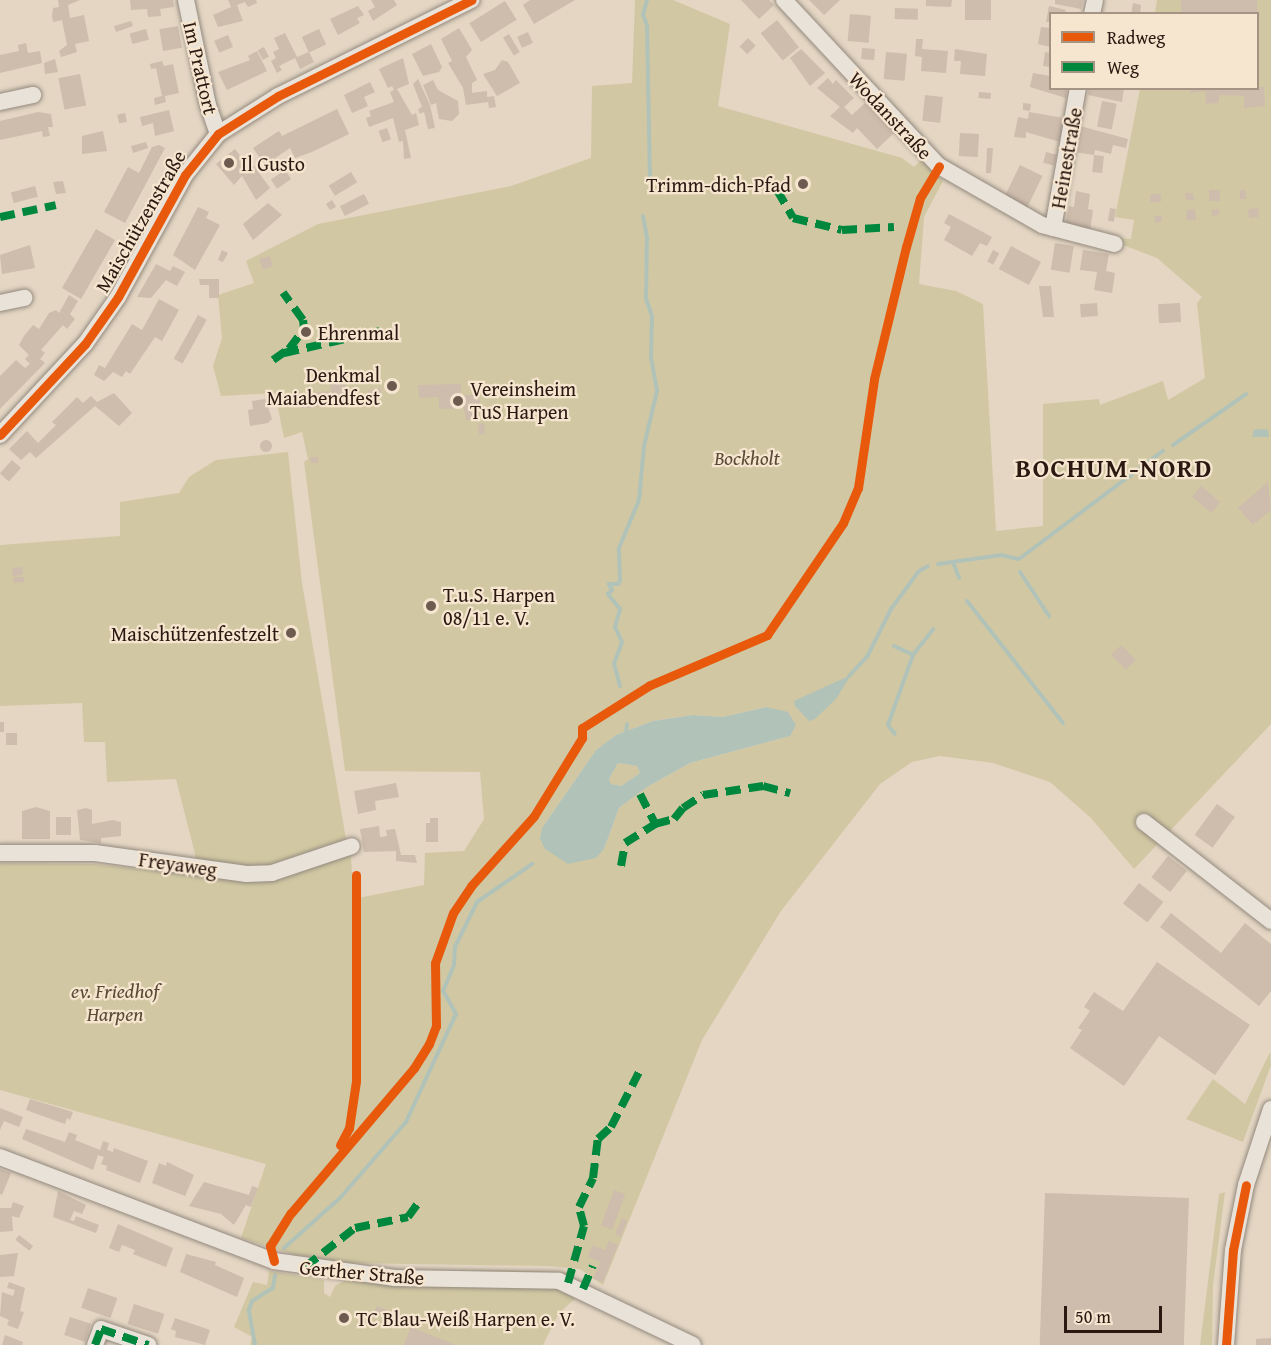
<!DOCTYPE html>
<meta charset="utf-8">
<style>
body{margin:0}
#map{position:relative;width:1271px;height:1345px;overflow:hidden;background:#e4d6c3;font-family:"Gentium Book Plus",serif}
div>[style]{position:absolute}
.green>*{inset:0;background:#d1c8a3}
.water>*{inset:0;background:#b1c2b8}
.stream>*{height:4px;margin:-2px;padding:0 2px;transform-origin:2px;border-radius:2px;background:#b1c2b8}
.building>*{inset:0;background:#cebcac;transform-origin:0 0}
.round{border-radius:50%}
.roads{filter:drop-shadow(0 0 2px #93897e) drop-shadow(0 0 2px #93897e)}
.minor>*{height:16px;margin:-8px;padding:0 8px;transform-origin:8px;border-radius:8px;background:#e9e2d8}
.quiet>*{height:8px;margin-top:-4px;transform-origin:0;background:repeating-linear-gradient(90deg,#00873e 0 15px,transparent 0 23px)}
.cycleway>*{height:9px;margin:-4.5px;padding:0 4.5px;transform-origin:4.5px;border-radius:4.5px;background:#e8590c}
.dots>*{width:16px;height:16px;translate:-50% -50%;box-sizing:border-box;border:3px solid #f6e6d0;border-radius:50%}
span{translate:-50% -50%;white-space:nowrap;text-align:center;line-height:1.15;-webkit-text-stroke:4.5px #f6e6d0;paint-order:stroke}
.street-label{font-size:20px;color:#2b1911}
.poi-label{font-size:20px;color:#2b1911}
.left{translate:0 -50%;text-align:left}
.right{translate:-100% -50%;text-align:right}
.park-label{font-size:20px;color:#584a35;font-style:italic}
.district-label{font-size:26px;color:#2b1911;font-weight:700;letter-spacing:1.5px}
.legend{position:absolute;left:1049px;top:12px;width:210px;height:78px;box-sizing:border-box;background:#f6e6d0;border:2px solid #a59484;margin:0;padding:8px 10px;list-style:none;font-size:18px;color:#2b1911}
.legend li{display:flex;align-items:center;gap:12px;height:30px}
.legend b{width:30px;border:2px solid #a59484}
.scale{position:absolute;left:1064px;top:1306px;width:98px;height:27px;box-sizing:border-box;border:3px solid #2b1911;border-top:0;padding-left:8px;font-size:18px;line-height:21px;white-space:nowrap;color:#2b1911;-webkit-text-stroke:4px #f6e6d0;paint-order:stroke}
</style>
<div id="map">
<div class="green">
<i style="clip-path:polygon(evenodd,635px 0,673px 0,730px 24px,718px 106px,902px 158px,914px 167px,921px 160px,943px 181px,924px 217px,919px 284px,956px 291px,983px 304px,996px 531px,1043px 526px,1043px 404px,1099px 399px,1100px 405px,1163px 381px,1168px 400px,1205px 378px,1197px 303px,1202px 297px,1157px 258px,1118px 243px,1119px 238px,1131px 239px,1134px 220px,1115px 217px,1140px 89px,1258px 88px,1258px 14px,1155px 13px,1157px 0,1271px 0,1271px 724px,1134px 869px,1091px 818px,1050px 782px,993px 763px,940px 756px,912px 762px,880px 784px,781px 911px,702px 1040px,603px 1285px,580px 1269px,549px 1266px,347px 1263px,296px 1255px,241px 1238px,266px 1164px,0 1090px,0 863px,94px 864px,228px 879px,271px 878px,351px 855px,353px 899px,424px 885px,425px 853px,464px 851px,484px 819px,480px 772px,345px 771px,304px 462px,308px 459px,302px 432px,284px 438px,275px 393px,221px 396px,213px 366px,222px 338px,218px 295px,254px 283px,246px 261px,318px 224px,511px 186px,591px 158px,592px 86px,632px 83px,635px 0,766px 707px,790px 736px,690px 763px,647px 787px,619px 808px,604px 849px,542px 828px,596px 750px,616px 735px,653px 721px,693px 715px,723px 717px,766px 707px)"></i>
<i style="clip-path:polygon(288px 452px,302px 583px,346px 839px,269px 865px,229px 867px,197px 862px,176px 779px,107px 782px,105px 742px,84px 742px,82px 703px,0 706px,0 545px,120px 536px,120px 502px,179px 493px,189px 477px,216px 460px)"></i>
<i style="clip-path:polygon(618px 763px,637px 766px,640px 773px,621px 786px,610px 784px,609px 779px)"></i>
<i style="clip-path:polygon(1270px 1052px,1271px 1065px,1243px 1142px,1186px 1119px,1213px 1079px,1245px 1104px)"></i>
<i style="clip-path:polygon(1225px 1192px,1213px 1286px,1212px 1345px,1200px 1345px,1219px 1194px)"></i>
<i style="clip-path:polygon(504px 1270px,568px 1272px,568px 1276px,404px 1271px)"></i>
<i style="clip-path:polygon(269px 1271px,324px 1280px,324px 1293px,330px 1297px,335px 1286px,347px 1279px,560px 1287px,578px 1296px,559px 1313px,543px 1345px,250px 1345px,252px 1337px,234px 1327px,253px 1282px,267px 1285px)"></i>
</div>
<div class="water">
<i style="clip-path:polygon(1261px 429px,1268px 430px,1269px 437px,1252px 437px,1254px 430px)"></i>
<i style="clip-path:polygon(851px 675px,836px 699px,815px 719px,809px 721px,795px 706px,794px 701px)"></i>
<i style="clip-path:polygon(evenodd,766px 707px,788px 712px,796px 725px,790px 736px,690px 763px,647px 787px,619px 808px,604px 849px,596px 858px,568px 864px,545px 849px,540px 839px,542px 828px,596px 750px,616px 735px,653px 721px,693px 715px,723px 717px,766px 707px,618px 763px,637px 766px,640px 773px,621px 786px,611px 784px,609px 779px,618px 763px)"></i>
</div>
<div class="stream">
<i style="left:647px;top:0;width:16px;rotate:105deg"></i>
<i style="left:643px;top:15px;width:11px;rotate:68deg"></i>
<i style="left:647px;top:25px;width:155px;rotate:88.9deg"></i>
<i style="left:1173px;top:445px;width:89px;rotate:-34.9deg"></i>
<i style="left:953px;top:562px;width:17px;rotate:69deg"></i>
<i style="left:938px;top:564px;width:64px;rotate:-8.1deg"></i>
<i style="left:1001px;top:555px;width:18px;rotate:13deg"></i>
<i style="left:1019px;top:559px;width:180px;rotate:-36.9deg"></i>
<i style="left:1020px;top:572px;width:53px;rotate:56.6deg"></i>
<i style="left:967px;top:601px;width:155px;rotate:51.8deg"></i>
<i style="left:894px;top:646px;width:21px;rotate:25deg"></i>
<i style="left:913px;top:655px;width:74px;rotate:109.7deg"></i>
<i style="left:888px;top:725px;width:11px;rotate:52deg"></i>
<i style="left:913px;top:655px;width:33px;rotate:-52deg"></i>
<i style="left:849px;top:676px;width:26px;rotate:-47deg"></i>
<i style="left:867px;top:657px;width:54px;rotate:-63.4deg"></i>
<i style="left:891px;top:609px;width:47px;rotate:-53.6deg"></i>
<i style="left:919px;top:571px;width:10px;rotate:-29deg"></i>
<i style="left:620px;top:686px;width:23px;rotate:-105deg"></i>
<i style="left:614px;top:664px;width:23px;rotate:-70deg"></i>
<i style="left:622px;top:642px;width:17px;rotate:-115deg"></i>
<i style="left:615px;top:627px;width:19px;rotate:-74deg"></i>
<i style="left:620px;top:609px;width:19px;rotate:-129deg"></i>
<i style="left:608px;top:594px;width:6px;rotate:-45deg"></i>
<i style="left:612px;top:590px;width:7px;rotate:-117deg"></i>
<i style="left:609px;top:584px;width:9px"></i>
<i style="left:618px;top:584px;width:4px;rotate:-63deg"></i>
<i style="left:620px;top:580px;width:32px;rotate:-92deg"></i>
<i style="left:619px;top:548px;width:52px;rotate:-67.4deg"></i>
<i style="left:639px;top:500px;width:54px;rotate:-84.7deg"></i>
<i style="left:644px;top:446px;width:57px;rotate:-76.7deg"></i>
<i style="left:657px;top:391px;width:35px;rotate:-100deg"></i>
<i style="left:651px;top:357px;width:41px;rotate:-88.6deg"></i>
<i style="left:652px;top:316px;width:18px;rotate:-109deg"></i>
<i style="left:646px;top:299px;width:62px;rotate:-89.1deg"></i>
<i style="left:647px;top:237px;width:21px;rotate:-101deg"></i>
<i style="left:626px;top:734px;width:10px;rotate:-84deg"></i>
<i style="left:284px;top:1248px;width:75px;rotate:-41.8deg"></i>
<i style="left:340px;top:1198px;width:101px;rotate:-49deg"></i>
<i style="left:406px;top:1122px;width:119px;rotate:-65.2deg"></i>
<i style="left:456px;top:1014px;width:26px;rotate:-119deg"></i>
<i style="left:443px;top:991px;width:28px;rotate:-67deg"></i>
<i style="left:454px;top:965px;width:18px;rotate:-87deg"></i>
<i style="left:455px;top:947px;width:50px;rotate:-63.9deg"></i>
<i style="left:477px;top:902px;width:67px;rotate:-34.6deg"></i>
<i style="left:255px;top:1345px;width:36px;rotate:-100deg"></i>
<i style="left:249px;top:1310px;width:9px;rotate:-72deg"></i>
<i style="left:252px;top:1301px;width:25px;rotate:-32deg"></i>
<i style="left:273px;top:1288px;width:13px;rotate:-81deg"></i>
</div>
<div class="building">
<i style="clip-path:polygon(58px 0,80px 0,68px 5px,70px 18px,84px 15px,89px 41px,75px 44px,77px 52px,61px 57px,59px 51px,67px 45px,62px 20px,53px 22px,52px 16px,53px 8px,59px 7px)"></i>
<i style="clip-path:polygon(130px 0,173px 0,174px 7px,160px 9px,161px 16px,148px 17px,147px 9px,131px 10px)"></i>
<i style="clip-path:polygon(228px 0,256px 0,257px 3px,248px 7px,245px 2px,237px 5px,243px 21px,218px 27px,213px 15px,231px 7px)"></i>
<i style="clip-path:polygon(371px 0,394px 0,397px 5px,373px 21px,368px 11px,375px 7px)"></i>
<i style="clip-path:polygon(530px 0,575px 0,534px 24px,523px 5px)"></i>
<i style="clip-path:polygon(741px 0,769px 0,774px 5px,759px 19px)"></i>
<i style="clip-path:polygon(809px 0,840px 0,824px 15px)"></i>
<i style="clip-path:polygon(926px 0,952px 0,951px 7px,926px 6px)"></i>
<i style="left:965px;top:0;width:26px;height:20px"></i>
<i style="clip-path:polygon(1055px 0,1083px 0,1081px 9px,1055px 4px)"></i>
<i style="left:1181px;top:0;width:76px;height:14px"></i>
<i style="left:505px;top:1px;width:22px;height:42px;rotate:58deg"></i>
<i style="clip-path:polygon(1133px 3px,1141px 5px,1140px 14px,1131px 14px)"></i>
<i style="clip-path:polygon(358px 6px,364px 15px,357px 18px,360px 23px,338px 35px,330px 19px)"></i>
<i style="clip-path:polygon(1049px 6px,1066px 10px,1065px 14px,1050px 14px,1050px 22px,1046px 22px)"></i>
<i style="left:895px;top:8px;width:23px;height:11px;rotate:2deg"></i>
<i style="left:850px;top:14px;width:21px;height:27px;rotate:5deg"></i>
<i style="left:777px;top:20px;width:35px;height:21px;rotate:51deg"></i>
<i style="clip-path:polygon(131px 21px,133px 26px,116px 32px,114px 26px)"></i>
<i style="left:178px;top:26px;width:22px;height:19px;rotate:80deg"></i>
<i style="clip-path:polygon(1041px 27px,1050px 28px,1050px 47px,1038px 44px)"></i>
<i style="clip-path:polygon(459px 28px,472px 50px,466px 57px,477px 80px,472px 83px,472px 93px,487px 91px,487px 97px,494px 96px,496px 107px,489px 108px,488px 102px,466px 105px,463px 88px,448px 63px,452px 61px,441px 39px)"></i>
<i style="left:146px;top:29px;width:11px;height:17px;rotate:75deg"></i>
<i style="left:319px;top:29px;width:17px;height:19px;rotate:65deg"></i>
<i style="left:528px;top:32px;width:12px;height:12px;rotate:66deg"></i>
<i style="clip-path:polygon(285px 33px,297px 57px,309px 52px,314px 62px,300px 69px,295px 58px,279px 66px,282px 70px,277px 73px,271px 61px,276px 58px,273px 52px,279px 49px,274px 38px)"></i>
<i style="left:509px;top:34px;width:21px;height:7px;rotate:59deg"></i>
<i style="left:228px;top:35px;width:13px;height:15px;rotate:67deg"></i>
<i style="left:748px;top:38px;width:11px;height:12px;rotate:45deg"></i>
<i style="clip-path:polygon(916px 39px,923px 39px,922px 49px,948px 51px,946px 73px,921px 71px,922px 57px,915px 56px)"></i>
<i style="clip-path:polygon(26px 43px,28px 53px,40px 51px,42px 63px,0 73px,0 55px,19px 51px,18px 45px)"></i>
<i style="clip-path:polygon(431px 44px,442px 67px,439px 72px,423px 76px,412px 54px)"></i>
<i style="left:264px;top:47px;width:11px;height:7px;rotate:63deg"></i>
<i style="left:862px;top:48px;width:13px;height:11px;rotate:4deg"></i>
<i style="clip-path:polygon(801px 49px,825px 73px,810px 86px,790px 58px)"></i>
<i style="clip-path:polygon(955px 49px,987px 54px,985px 76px,960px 74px,961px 61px,954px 61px)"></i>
<i style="clip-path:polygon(257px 51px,267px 71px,227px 90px,218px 72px,250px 60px,248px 56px)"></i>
<i style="left:886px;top:52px;width:21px;height:27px;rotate:5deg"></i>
<i style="clip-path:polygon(1045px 52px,1050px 53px,1050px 67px,1043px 66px)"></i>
<i style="clip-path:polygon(403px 58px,409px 84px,397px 89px,412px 115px,416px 113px,419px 125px,405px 130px,411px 158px,404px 159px,403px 141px,399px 142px,393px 118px,369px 127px,366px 118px,371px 116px,369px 111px,394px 102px,390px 92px,394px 90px,392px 86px,388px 88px,379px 69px)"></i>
<i style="clip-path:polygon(55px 59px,58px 72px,45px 74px,44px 63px)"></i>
<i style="clip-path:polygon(502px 60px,508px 62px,520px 83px,497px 96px,483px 74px,495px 70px)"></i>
<i style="clip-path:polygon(162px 61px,164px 66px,173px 64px,179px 93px,165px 96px,166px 102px,155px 105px,154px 98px,162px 96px,156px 68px,151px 69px,150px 64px)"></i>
<i style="clip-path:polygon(1033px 73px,1050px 76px,1050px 88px,1067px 88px,1066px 98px,1030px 87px)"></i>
<i style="left:80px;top:74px;width:32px;height:22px;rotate:79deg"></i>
<i style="clip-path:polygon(828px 78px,833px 84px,836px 80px,854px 98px,844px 107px,852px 115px,865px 103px,894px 133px,877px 149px,857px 128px,853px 133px,830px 116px,840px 107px,817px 88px)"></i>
<i style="clip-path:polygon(418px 79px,430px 105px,435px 128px,428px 129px,424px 112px,420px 114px,418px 109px,422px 107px,413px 84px)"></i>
<i style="clip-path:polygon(433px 80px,438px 90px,458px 101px,459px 114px,452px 121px,439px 119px,436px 103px,431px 105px,423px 85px)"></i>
<i style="clip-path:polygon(370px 82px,375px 92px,364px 97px,368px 106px,352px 113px,344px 95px)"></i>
<i style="clip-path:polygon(1264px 87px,1265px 106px,1244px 108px,1244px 96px,1219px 95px,1219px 103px,1206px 104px,1205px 91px,1190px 93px,1189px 88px)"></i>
<i style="clip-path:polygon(1089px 88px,1124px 88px,1122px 102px,1088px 95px)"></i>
<i style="left:979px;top:92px;width:12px;height:6px;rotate:5deg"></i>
<i style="left:925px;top:95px;width:18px;height:26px;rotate:6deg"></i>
<i style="left:1102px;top:101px;width:15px;height:26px;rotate:11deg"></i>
<i style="clip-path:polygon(1023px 103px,1031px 104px,1030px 111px,1023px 110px)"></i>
<i style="clip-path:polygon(337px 109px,349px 134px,312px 152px,295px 158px,290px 148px,265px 165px,253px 148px,279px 131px,282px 136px)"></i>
<i style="clip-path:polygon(169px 110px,174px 131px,155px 136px,153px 123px,142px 126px,140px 117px)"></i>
<i style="clip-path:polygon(38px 112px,51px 114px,53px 127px,48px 127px,50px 136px,43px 137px,42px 131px,0 140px,0 121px)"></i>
<i style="clip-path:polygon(1029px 112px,1064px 118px,1060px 142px,1026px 132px,1026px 138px,1014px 137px,1018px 117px,1028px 119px)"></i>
<i style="left:125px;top:113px;width:9px;height:8px;rotate:77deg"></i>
<i style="clip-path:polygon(1080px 126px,1128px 139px,1126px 148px,1113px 145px,1111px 154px,1095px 150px,1094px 155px,1074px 152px)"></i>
<i style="left:387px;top:128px;width:12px;height:9px;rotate:70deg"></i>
<i style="clip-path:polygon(103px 131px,107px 151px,82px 154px,82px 136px)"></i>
<i style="left:960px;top:133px;width:19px;height:23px;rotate:3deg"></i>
<i style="clip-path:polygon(146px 142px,148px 148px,133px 153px,131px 146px)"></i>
<i style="clip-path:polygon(159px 145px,165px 148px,125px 223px,104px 212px,128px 167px,139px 173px,152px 147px)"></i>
<i style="clip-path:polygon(987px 148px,993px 148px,991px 173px,986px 173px)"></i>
<i style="clip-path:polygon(235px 149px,242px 158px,246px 155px,270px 188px,256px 200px,242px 176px,234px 185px,216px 164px)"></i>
<i style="left:1046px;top:152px;width:11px;height:11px;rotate:15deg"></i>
<i style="left:1094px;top:155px;width:10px;height:17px;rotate:6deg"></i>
<i style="left:1020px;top:165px;width:25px;height:35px;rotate:26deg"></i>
<i style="left:285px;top:170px;width:11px;height:17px;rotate:56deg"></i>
<i style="left:351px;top:172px;width:12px;height:26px;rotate:59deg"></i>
<i style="clip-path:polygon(63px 181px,66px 193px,56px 194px,53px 182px)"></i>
<i style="left:35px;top:186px;width:11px;height:25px;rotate:75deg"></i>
<i style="left:1220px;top:190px;width:11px;height:11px;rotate:90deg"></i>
<i style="left:1240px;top:190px;width:6px;height:9px"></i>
<i style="clip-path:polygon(1076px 191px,1090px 194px,1088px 209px,1093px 210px,1090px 231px,1065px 226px,1069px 206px,1074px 207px)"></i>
<i style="clip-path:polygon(1185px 193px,1193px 193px,1194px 200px,1186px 200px)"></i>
<i style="left:364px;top:194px;width:11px;height:27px;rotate:63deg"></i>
<i style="left:1161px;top:194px;width:8px;height:11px;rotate:90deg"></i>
<i style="clip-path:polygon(332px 200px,336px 207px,330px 210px,326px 204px)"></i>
<i style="clip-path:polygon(268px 203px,282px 215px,253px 240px,243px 224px)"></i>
<i style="clip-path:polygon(198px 207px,209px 212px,206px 218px,220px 225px,195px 270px,173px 255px)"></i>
<i style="left:1110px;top:208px;width:6px;height:13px;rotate:9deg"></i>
<i style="left:1258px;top:208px;width:9px;height:10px;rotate:84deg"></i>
<i style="left:1195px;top:209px;width:11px;height:9px;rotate:85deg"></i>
<i style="clip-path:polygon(1219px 209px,1219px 215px,1212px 216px,1211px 210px)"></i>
<i style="clip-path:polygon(949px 214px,992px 237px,987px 246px,980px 243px,972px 256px,944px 240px,951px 227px,944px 223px)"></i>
<i style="clip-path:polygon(1162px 215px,1162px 222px,1155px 223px,1154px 216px)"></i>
<i style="left:96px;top:229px;width:22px;height:68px;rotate:30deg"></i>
<i style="left:1055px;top:243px;width:19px;height:27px;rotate:9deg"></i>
<i style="clip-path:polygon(30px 245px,35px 268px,2px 274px,0 255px)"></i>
<i style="left:1011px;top:246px;width:34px;height:26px;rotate:28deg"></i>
<i style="clip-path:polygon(222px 250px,228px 253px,223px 262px,218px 260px)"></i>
<i style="left:993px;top:250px;width:7px;height:13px;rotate:27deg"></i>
<i style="clip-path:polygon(1083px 250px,1109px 254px,1106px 271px,1115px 273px,1112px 293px,1094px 290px,1097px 272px,1080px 270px)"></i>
<i style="left:270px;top:256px;width:11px;height:11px;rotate:75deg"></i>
<i style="clip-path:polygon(156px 264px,170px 271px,173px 266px,185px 272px,177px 286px,166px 280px,151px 298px,137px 297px)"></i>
<i style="clip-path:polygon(199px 279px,219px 279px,219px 298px,209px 298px,209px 285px,200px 285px)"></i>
<i style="clip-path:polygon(1039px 286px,1051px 286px,1054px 317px,1043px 317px)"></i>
<i style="clip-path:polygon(69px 295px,78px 301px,70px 314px,75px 319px,67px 329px,63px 325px,41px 350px,45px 353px,40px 359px,45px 363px,0 409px,0 376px,16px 360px,25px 368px,30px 364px,25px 359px,29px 355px,19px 345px,24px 336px,33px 325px,39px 329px,49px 313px,56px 310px,59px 313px)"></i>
<i style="clip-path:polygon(159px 299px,179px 310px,162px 341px,155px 337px,130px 374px,126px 371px,122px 377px,113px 372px,104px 381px,94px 375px,99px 365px,105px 368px,132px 324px,142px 330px)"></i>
<i style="left:1097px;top:303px;width:13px;height:17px;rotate:86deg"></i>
<i style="left:1180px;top:303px;width:19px;height:22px;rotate:87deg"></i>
<i style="left:198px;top:315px;width:10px;height:50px;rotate:29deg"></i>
<i style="clip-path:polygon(344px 374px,347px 395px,353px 393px,355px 401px,334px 405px,328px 377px)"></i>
<i style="clip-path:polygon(461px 384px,461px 395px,477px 395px,481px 404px,481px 411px,474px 411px,474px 421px,466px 420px,464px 408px,439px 409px,439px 397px,419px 398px,418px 385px)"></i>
<i style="left:380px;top:388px;width:8px;height:13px;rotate:76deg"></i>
<i style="left:329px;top:391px;width:14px;height:29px;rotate:82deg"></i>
<i style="clip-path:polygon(114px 393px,132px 413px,119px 426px,95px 406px,36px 458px,30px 452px,21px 460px,9px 449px,27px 431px,38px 443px,56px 425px,52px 422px,77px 397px,83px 403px,91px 396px,97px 402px)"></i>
<i style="clip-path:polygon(265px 399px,272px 419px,268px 423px,250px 426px,248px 410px,253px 409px,252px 401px)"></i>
<i style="left:484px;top:423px;width:11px;height:6px;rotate:85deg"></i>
<i class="round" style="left:260px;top:440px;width:12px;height:12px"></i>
<i style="clip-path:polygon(310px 457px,318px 457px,319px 463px,311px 463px)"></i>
<i style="left:12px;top:460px;width:12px;height:18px;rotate:42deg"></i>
<i style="clip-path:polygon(1268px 482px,1271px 510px,1253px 525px,1238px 508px)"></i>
<i style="left:1201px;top:486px;width:25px;height:14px;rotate:40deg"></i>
<i style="left:22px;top:567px;width:8px;height:10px;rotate:83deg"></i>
<i style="clip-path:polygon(13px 577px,24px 577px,24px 582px,14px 583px)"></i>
<i style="left:1121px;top:645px;width:21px;height:14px;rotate:45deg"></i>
<i style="left:0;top:722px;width:4px;height:10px"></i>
<i style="left:17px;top:733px;width:12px;height:11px;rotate:90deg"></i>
<i style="clip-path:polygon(396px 783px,399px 797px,375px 801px,376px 810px,358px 814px,354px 791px)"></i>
<i style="left:1217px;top:804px;width:22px;height:38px;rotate:36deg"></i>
<i style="clip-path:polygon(36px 807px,50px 811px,50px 839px,22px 839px,22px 811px)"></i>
<i style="clip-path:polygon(86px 808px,92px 810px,92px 824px,113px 820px,121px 822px,121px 836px,101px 838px,101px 843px,80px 840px,77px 810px)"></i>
<i style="left:56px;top:817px;width:15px;height:18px"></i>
<i style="clip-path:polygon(430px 818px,438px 818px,438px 842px,426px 842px,426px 823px,430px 823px)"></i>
<i style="clip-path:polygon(379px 826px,380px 837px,387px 836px,386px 830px,395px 829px,401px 855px,415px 855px,417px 863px,396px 861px,396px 851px,364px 852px,360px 829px)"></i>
<i style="left:1168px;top:856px;width:24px;height:27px;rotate:38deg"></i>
<i style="left:1139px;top:883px;width:31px;height:26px;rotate:38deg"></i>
<i style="clip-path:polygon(1171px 913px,1221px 953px,1245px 923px,1271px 944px,1271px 991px,1259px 1006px,1160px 927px)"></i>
<i style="clip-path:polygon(1157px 962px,1250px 1025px,1215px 1075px,1159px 1036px,1124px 1086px,1070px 1048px,1082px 1030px,1078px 1028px,1090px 1011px,1084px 1007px,1094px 992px,1123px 1011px)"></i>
<i style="clip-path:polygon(30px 1099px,73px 1112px,70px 1120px,67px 1118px,65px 1124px,26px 1110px)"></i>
<i style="clip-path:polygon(0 1108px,23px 1117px,19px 1127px,4px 1121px,0 1130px)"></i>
<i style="clip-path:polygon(26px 1129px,65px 1142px,69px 1132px,77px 1135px,75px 1140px,100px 1150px,103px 1141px,109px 1143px,107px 1150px,113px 1152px,114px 1148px,148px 1161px,140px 1183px,106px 1170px,107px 1166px,101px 1164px,104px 1157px,98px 1155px,93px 1170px,22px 1139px)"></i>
<i style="clip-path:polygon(167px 1162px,194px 1175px,185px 1196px,152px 1183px,159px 1163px,166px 1166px)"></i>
<i style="clip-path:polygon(0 1169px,11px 1173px,2px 1195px,0 1194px)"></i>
<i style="clip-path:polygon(204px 1182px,249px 1195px,252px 1186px,258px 1188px,251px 1207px,246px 1205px,234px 1225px,221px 1214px,189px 1206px)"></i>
<i style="left:614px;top:1190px;width:12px;height:38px;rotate:20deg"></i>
<i style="clip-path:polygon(58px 1191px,86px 1205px,82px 1214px,74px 1211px,70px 1220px,74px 1221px,76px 1216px,99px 1225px,96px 1233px,53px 1217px)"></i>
<i style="left:1045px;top:1193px;width:144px;height:152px;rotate:2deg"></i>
<i style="clip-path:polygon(13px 1202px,24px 1206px,19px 1218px,12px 1216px,13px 1231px,0 1232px,0 1208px,11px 1208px)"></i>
<i style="clip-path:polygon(622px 1218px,627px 1220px,621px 1237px,615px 1234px)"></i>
<i style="clip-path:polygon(118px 1224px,173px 1248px,166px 1267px,133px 1254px,135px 1250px,122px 1245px,119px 1252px,109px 1248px)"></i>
<i style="left:19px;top:1235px;width:18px;height:6px;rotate:38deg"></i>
<i style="clip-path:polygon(609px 1241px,618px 1245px,603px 1282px,593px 1279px,600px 1262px,588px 1257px,593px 1245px,605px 1250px)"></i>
<i style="clip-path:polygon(18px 1253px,14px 1276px,0 1277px,0 1255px)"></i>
<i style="clip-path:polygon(186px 1254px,216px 1262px,215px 1265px,244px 1278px,237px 1297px,180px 1272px)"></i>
<i style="clip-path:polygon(9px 1282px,25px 1288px,20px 1311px,24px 1312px,18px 1329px,7px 1325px,9px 1320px,0 1316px,2px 1292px,13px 1296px,15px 1290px,7px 1288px)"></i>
<i style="left:88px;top:1288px;width:31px;height:21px;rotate:19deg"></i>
<i style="left:134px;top:1304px;width:32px;height:21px;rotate:18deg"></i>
<i style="clip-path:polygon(377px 1306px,388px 1310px,385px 1316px,375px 1311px)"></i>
<i style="left:70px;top:1317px;width:22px;height:19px;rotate:18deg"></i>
<i style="clip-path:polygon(175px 1318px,210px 1330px,205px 1345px,175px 1337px,176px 1331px,171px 1329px)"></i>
<i style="clip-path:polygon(411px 1327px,455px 1345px,404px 1345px)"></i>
<i style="clip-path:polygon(5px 1335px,23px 1342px,22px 1345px,2px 1345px)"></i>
<i style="clip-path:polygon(1271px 1338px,1271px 1345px,1256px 1345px,1256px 1339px)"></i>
</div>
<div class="roads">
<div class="minor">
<i style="left:186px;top:0;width:107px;rotate:78.2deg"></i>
<i style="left:208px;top:105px;width:31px;rotate:71deg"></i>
<i style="left:784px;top:0;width:227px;rotate:47deg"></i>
<i style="left:939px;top:166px;width:119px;rotate:29.8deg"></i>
<i style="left:1042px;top:225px;width:75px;rotate:14.6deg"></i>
<i style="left:1092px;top:14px;width:14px;rotate:-78deg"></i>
<i style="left:0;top:102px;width:34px;rotate:-12deg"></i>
<i style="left:1053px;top:228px;width:142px;rotate:-79.9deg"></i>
<i style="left:0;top:303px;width:25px;rotate:-12deg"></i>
<i style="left:0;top:435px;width:125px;rotate:-47deg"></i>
<i style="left:85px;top:344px;width:57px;rotate:-54.9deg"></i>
<i style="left:118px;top:297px;width:139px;rotate:-61.2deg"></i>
<i style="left:185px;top:175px;width:53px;rotate:-51.2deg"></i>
<i style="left:218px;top:134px;width:71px;rotate:-32.3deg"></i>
<i style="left:278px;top:96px;width:216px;rotate:-26.4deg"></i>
<i style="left:1144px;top:822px;width:161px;rotate:37.9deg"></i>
<i style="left:0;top:853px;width:95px"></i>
<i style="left:95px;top:853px;width:153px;rotate:7.9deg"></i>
<i style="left:247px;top:874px;width:25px;rotate:-2deg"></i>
<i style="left:272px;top:873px;width:84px;rotate:-18.6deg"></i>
<i style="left:0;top:1157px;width:293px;rotate:20.8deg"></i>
<i style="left:274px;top:1261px;width:122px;rotate:8deg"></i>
<i style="left:395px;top:1278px;width:164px;rotate:1deg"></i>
<i style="left:559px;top:1281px;width:148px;rotate:25.5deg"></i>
<i style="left:95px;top:1345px;width:17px;rotate:-69deg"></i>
<i style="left:101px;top:1329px;width:50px;rotate:18.8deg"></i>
<i style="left:1226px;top:1345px;width:95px;rotate:-85.8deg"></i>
<i style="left:1233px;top:1250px;width:66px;rotate:-78.7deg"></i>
<i style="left:1246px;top:1185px;width:80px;rotate:-71.8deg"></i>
</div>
</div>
<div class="quiet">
<i style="left:777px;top:190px;width:32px;rotate:60deg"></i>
<i style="left:793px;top:218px;width:50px;rotate:13.8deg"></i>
<i style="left:842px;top:230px;width:52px;rotate:-3.3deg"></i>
<i style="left:0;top:217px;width:57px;rotate:-12.1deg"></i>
<i style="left:284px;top:353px;width:98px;rotate:-12.9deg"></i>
<i style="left:273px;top:360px;width:19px;rotate:-35deg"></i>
<i style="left:289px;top:349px;width:25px;rotate:-53deg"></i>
<i style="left:304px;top:329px;width:9px;rotate:-96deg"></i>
<i style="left:303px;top:320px;width:34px;rotate:-126deg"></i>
<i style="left:640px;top:794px;width:34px;rotate:63deg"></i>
<i style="left:621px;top:866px;width:23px;rotate:-80deg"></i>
<i style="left:625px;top:843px;width:36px;rotate:-32deg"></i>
<i style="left:655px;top:824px;width:20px;rotate:-15deg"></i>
<i style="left:674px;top:819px;width:14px;rotate:-51deg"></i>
<i style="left:683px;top:808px;width:24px;rotate:-33deg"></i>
<i style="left:703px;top:795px;width:61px;rotate:-8.5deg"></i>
<i style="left:763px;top:786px;width:28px;rotate:15deg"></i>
<i style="left:305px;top:1267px;width:63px;rotate:-38deg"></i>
<i style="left:355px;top:1228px;width:54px;rotate:-11.7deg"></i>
<i style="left:408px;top:1217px;width:19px;rotate:-54deg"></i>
<i style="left:568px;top:1283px;width:59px;rotate:-74.3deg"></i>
<i style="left:584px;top:1226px;width:20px;rotate:-105deg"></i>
<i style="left:579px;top:1207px;width:32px;rotate:-64deg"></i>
<i style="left:593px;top:1178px;width:39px;rotate:-83deg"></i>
<i style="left:598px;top:1139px;width:18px;rotate:-43deg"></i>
<i style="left:611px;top:1127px;width:66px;rotate:-63deg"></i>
<i style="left:583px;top:1289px;width:25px;rotate:-67deg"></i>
<i style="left:95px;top:1345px;width:17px;rotate:-69deg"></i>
<i style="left:101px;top:1329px;width:50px;rotate:18.8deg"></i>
</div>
<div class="cycleway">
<i style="left:0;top:435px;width:125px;rotate:-47deg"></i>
<i style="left:85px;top:344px;width:57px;rotate:-54.9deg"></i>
<i style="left:118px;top:297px;width:139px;rotate:-61.2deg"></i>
<i style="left:185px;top:175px;width:53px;rotate:-51.2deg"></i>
<i style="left:218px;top:134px;width:71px;rotate:-32.3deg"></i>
<i style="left:278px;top:96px;width:216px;rotate:-26.4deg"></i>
<i style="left:340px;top:1145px;width:19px;rotate:-62deg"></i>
<i style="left:349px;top:1128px;width:48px;rotate:-81.5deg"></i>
<i style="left:356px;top:1081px;width:206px;rotate:-90deg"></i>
<i style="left:274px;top:1261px;width:16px;rotate:-105deg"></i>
<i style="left:270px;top:1246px;width:39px;rotate:-58deg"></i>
<i style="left:291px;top:1213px;width:190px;rotate:-49.7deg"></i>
<i style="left:414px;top:1068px;width:28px;rotate:-58deg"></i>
<i style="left:429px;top:1044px;width:19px;rotate:-69deg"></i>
<i style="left:436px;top:1026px;width:63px;rotate:-90.9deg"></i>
<i style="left:435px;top:963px;width:53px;rotate:-70.2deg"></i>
<i style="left:453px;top:913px;width:32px;rotate:-56deg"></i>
<i style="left:471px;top:886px;width:94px;rotate:-48deg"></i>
<i style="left:534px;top:816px;width:92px;rotate:-58.4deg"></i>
<i style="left:582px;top:738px;width:10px;rotate:-90deg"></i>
<i style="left:582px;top:728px;width:80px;rotate:-32.3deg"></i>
<i style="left:650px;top:685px;width:127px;rotate:-23.1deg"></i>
<i style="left:767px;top:635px;width:135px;rotate:-55.8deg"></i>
<i style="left:843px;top:523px;width:38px;rotate:-67deg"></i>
<i style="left:858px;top:488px;width:110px;rotate:-81.6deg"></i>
<i style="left:874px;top:379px;width:136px;rotate:-76.4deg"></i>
<i style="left:906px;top:247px;width:51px;rotate:-74.1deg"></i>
<i style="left:920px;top:198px;width:37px;rotate:-59deg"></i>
<i style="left:1226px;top:1345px;width:95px;rotate:-85.8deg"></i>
<i style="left:1233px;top:1250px;width:66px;rotate:-78.7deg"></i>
</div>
<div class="dots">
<i style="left:229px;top:163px;background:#6c5b4f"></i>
<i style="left:803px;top:184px;background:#6c5b4f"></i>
<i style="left:306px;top:332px;background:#6c5b4f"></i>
<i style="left:392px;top:386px;background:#6c5b4f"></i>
<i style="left:458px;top:401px;background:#6c5b4f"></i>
<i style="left:431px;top:606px;background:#6c5b4f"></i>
<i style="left:291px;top:633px;background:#6c5b4f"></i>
<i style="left:344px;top:1318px;background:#6c5b4f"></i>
</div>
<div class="street-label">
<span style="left:201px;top:68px;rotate:77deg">Im Prattort</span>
<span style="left:891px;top:115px;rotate:47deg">Wodanstraße</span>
<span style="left:1066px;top:158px;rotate:-80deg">Heinestraße</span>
<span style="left:140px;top:221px;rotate:-60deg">Maischützenstraße</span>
<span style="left:178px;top:864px;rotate:8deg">Freyaweg</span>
<span style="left:362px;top:1272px;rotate:5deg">Gerther Straße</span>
</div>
<div class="poi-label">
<span class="left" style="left:241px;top:163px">Il Gusto</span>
<span class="right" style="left:791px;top:184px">Trimm-dich-Pfad</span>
<span class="left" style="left:318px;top:332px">Ehrenmal</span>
<span class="right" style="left:380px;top:386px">Denkmal<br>Maiabendfest</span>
<span class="left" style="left:470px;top:400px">Vereinsheim<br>TuS Harpen</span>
<span class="left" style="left:443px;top:606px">T.u.S. Harpen<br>08/11 e. V.</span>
<span class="right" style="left:279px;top:633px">Maischützenfestzelt</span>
<span class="left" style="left:356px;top:1318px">TC Blau-Weiß Harpen e. V.</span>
</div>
<div class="park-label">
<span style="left:747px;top:457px">Bockholt</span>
<span style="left:115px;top:1002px">ev. Friedhof<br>Harpen</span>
</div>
<div class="district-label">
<span style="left:1114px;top:468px">BOCHUM-NORD</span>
</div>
<ul class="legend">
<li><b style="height:8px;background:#e8590c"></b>Radweg</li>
<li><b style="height:8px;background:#00873e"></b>Weg</li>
</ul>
<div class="scale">50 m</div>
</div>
